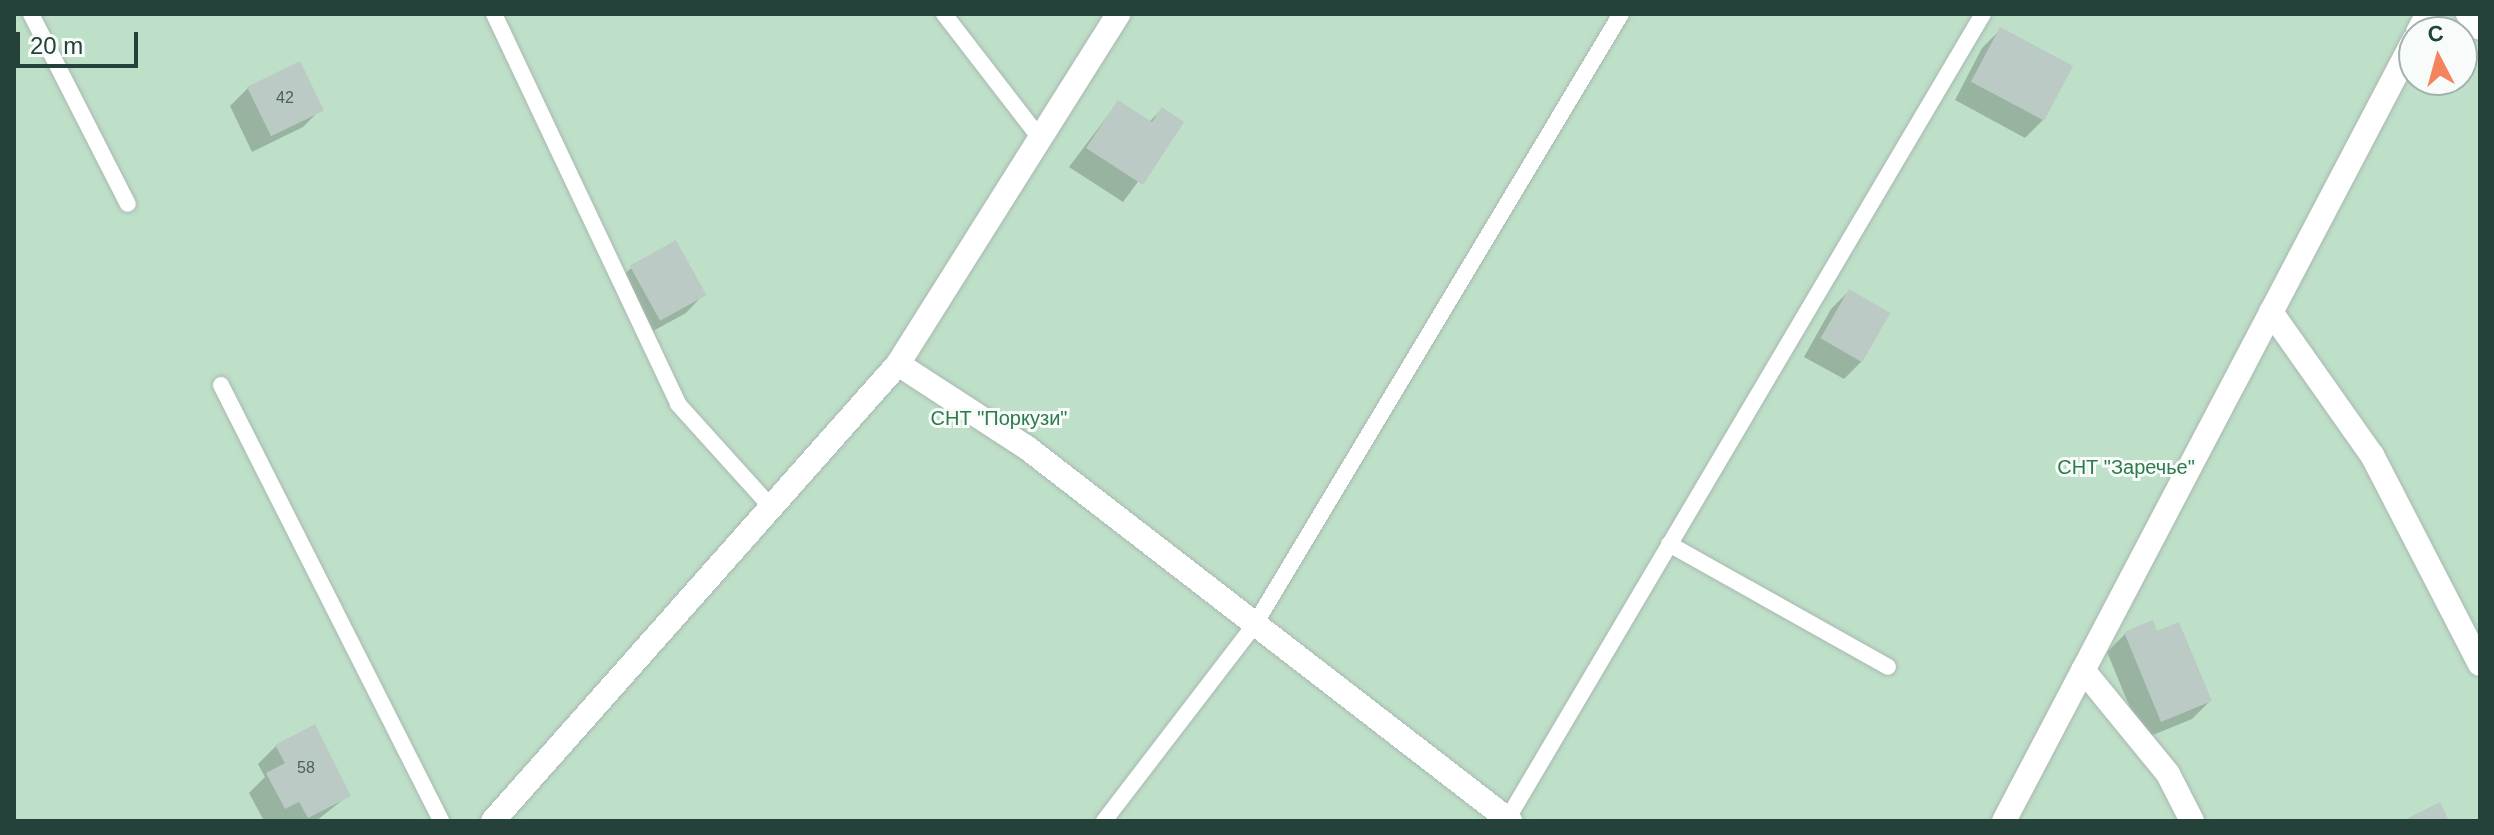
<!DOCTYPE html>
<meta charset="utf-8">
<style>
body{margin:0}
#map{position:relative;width:2494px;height:835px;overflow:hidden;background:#e6efeb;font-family:Helvetica,sans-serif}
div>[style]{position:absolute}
.green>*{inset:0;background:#bfe0c8}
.shadow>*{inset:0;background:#0003}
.building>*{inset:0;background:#bbcac4;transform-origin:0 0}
.roads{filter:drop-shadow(0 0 2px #a8b8b2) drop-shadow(0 0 2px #a8b8b2)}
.lane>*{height:16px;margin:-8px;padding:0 8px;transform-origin:8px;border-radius:8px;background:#fff}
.street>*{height:24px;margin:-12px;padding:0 12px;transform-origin:12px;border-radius:12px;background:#fff}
span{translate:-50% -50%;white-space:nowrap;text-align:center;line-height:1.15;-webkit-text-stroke:6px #f7fbf9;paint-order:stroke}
.number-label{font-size:16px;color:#4a645c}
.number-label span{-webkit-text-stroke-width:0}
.park-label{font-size:20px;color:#2d7a4b}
.frame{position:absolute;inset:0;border:16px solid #24423a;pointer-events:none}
.north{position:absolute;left:2398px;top:16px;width:80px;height:80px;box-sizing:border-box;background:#f7fbf9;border:2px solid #a3b1ad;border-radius:50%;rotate:354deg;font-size:22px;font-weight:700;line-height:32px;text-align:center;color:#24423a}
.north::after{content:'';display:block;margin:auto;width:28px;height:36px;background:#f4845f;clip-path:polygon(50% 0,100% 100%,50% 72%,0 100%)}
.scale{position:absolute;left:16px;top:32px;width:122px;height:36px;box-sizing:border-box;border:4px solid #24423a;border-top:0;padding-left:10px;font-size:24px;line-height:28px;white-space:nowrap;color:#24423a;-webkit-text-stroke:6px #f7fbf9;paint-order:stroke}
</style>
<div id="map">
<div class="green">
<i style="clip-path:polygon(evenodd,14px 14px,2468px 14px,2480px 28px,2480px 821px,14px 821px,14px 14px,2414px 32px,2462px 32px,2462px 80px,2414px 80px,2414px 32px)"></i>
</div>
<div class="shadow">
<i style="clip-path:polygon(2000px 30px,2043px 120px,2025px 138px,1955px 100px,1982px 48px)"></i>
<i style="clip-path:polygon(248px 88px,321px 109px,303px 127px,252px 152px,230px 106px)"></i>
<i style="clip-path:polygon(1118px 102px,1149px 122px,1162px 109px,1182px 122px,1123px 202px,1069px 167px)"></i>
<i style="clip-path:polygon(631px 268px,704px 294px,686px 313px,642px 337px,613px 286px)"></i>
<i style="clip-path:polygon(1849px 291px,1862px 361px,1844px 379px,1804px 357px,1831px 309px)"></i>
<i style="clip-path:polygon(2125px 634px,2156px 634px,2210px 701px,2192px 719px,2143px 739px,2107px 652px)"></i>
<i style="clip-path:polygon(276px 746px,349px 795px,316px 821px,264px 821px,249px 793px,265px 777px,258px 764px)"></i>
</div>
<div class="building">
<i style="left:2000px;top:27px;width:83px;height:62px;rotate:28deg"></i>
<i style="left:300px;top:61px;width:55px;height:59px;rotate:64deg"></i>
<i style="clip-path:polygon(1118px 100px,1152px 122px,1162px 107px,1184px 122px,1143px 185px,1086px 148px)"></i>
<i style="left:676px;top:240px;width:63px;height:53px;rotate:61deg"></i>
<i style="left:1849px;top:289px;width:48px;height:57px;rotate:30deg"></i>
<i style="clip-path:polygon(2153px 620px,2157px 631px,2179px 622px,2212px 701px,2161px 722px,2124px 632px)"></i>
<i style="clip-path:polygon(315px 724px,351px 796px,308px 818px,299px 802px,285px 809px,266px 773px,285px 763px,275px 745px)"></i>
<i style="clip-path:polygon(2440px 802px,2449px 821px,2402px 821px)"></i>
</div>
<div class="roads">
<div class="lane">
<i style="left:31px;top:14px;width:213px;rotate:63deg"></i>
<i style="left:494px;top:14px;width:431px;rotate:64.7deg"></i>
<i style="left:678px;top:404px;width:139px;rotate:47.9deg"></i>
<i style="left:944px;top:14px;width:157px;rotate:52.3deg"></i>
<i style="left:221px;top:385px;width:488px;rotate:63.2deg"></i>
<i style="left:1669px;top:544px;width:251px;rotate:29.3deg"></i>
<i style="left:1508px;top:818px;width:934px;rotate:-59.43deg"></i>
<i style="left:1104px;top:821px;width:248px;rotate:-52.5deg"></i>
<i style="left:1255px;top:624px;width:711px;rotate:-59.04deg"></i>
</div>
<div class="street">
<i style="left:2468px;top:14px;width:18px;rotate:49deg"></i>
<i style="left:2418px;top:32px;width:21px;rotate:-61deg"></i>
<i style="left:2271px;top:312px;width:175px;rotate:54.8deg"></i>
<i style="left:2372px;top:455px;width:235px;rotate:62.7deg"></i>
<i style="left:898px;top:364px;width:153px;rotate:33deg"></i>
<i style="left:1026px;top:447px;width:612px;rotate:37.69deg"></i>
<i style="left:2083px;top:670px;width:134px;rotate:50.7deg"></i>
<i style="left:2168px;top:774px;width:53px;rotate:62.9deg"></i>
<i style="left:493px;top:821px;width:611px;rotate:-48.45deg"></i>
<i style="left:898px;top:364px;width:413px;rotate:-57.8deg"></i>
<i style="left:2004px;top:821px;width:882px;rotate:-62.3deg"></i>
</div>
</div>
<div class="number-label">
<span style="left:285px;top:98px">42</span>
<span style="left:306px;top:768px">58</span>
</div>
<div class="park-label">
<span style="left:999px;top:418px">СНТ "Поркузи"</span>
<span style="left:2126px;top:467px">СНТ "Заречье"</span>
</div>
<div class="frame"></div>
<div class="north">С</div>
<div class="scale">20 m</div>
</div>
